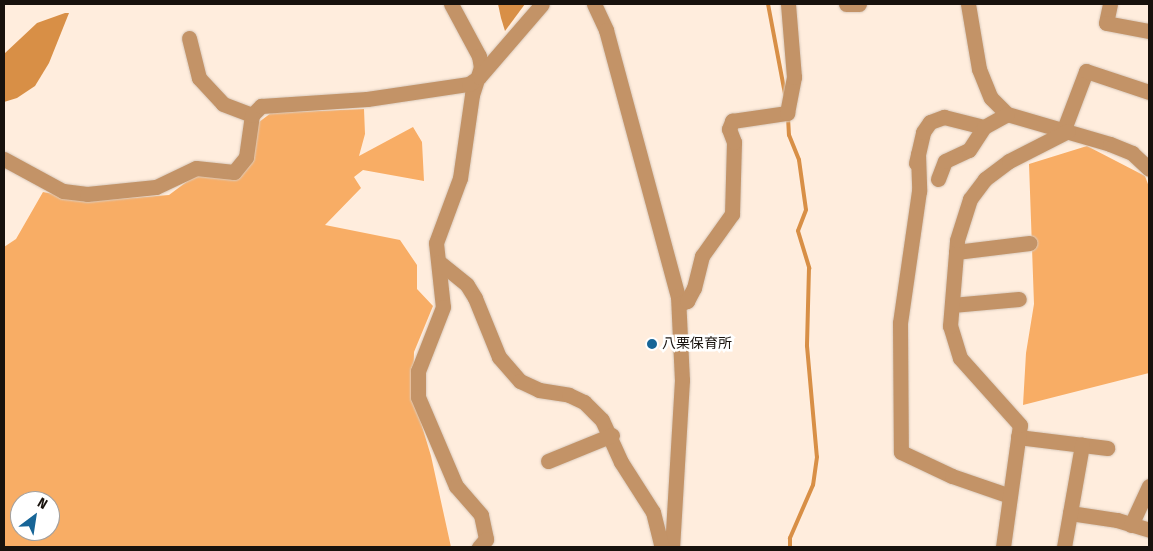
<!DOCTYPE html>
<meta charset="utf-8">
<style>
body{margin:0}
#map{position:relative;width:1153px;height:551px;overflow:hidden;background:#ffeddd;font-family:"Fira Sans Condensed","Noto Sans JP",sans-serif}
div>[style]{position:absolute}
.forest>*{inset:0;background:#f8ad65}
.water>*{inset:0;background:#d88f46}
.stream>*{height:4px;margin:-2px;padding:0 2px;transform-origin:2px;border-radius:2px;background:#d88f46}
.roads{filter:drop-shadow(0 0 1px #dacabc) drop-shadow(0 0 1px #dacabc)}
.minor>*{height:15px;margin:-7.5px;padding:0 7.5px;transform-origin:7.5px;border-radius:7.5px;background:#c39367}
.dots>*{width:14px;height:14px;translate:-50% -50%;box-sizing:border-box;border:2px solid #fff;border-radius:50%}
span{translate:-50% -50%;white-space:nowrap;text-align:center;line-height:1.15;-webkit-text-stroke:5px #fff;paint-order:stroke}
.poi-label{font-size:14px;color:#18120d}
.left{translate:0 -50%;text-align:left}
.frame{position:absolute;inset:0;border:5px solid #18120d;pointer-events:none}
.north{position:absolute;left:10px;top:491px;width:50px;height:50px;box-sizing:border-box;background:#fff;border:1px solid #a3a09e;border-radius:50%;rotate:31deg;font-size:14px;font-weight:700;line-height:20px;text-align:center;color:#18120d}
.north::after{content:'';display:block;margin:auto;width:18px;height:22px;background:#176597;clip-path:polygon(50% 0,100% 100%,50% 72%,0 100%)}
</style>
<div id="map">
<div class="forest">
<i style="clip-path:polygon(evenodd,364px 109px,365px 134px,359px 156px,413px 127px,422px 142px,424px 181px,363px 170px,354px 177px,361px 188px,325px 225px,400px 240px,417px 265px,417px 289px,433px 306px,414px 352px,413px 396px,431px 456px,451px 547px,4px 547px,4px 247px,16px 239px,43px 192px,91px 201px,169px 195px,197px 174px,248px 163px,259px 122px,271px 113px,364px 109px,20px 501px,50px 501px,50px 531px,20px 531px,20px 501px)"></i>
<i style="clip-path:polygon(1087px 146px,1145px 176px,1149px 187px,1149px 373px,1023px 405px,1026px 353px,1034px 304px,1029px 164px)"></i>
</div>
<div class="water">
<i style="clip-path:polygon(498px 4px,525px 4px,505px 31px,501px 18px)"></i>
<i style="clip-path:polygon(65px 13px,69px 13px,49px 63px,35px 86px,17px 98px,4px 102px,4px 54px,37px 23px)"></i>
</div>
<div class="stream">
<i style="left:768px;top:4px;width:92px;rotate:79.3deg"></i>
<i style="left:788px;top:117px;width:18px;rotate:87deg"></i>
<i style="left:789px;top:135px;width:27px;rotate:68deg"></i>
<i style="left:799px;top:160px;width:50px;rotate:82deg"></i>
<i style="left:806px;top:210px;width:22px;rotate:111deg"></i>
<i style="left:798px;top:231px;width:39px;rotate:73deg"></i>
<i style="left:809px;top:268px;width:78px;rotate:91.5deg"></i>
<i style="left:807px;top:346px;width:111px;rotate:84.9deg"></i>
<i style="left:817px;top:457px;width:28px;rotate:98deg"></i>
<i style="left:813px;top:485px;width:58px;rotate:113.5deg"></i>
<i style="left:790px;top:538px;width:9px;rotate:90deg"></i>
</div>
<div class="roads">
<div class="minor">
<i style="left:451px;top:4px;width:59px;rotate:61.7deg"></i>
<i style="left:479px;top:56px;width:11px;rotate:80deg"></i>
<i style="left:481px;top:67px;width:29px;rotate:108deg"></i>
<i style="left:472px;top:95px;width:84px;rotate:98.2deg"></i>
<i style="left:460px;top:178px;width:69px;rotate:110.3deg"></i>
<i style="left:436px;top:243px;width:64px;rotate:83.8deg"></i>
<i style="left:443px;top:307px;width:69px;rotate:111.3deg"></i>
<i style="left:418px;top:371px;width:26px;rotate:90deg"></i>
<i style="left:418px;top:397px;width:97px;rotate:66.9deg"></i>
<i style="left:456px;top:486px;width:38px;rotate:49deg"></i>
<i style="left:481px;top:515px;width:25px;rotate:78deg"></i>
<i style="left:486px;top:539px;width:11px;rotate:131deg"></i>
<i style="left:594px;top:4px;width:29px;rotate:65deg"></i>
<i style="left:606px;top:30px;width:276px;rotate:74.9deg"></i>
<i style="left:678px;top:296px;width:84px;rotate:87.3deg"></i>
<i style="left:682px;top:380px;width:167px;rotate:93.4deg"></i>
<i style="left:846px;top:4px;width:13px"></i>
<i style="left:968px;top:4px;width:66px;rotate:80.4deg"></i>
<i style="left:979px;top:69px;width:31px;rotate:68deg"></i>
<i style="left:991px;top:98px;width:23px;rotate:45deg"></i>
<i style="left:1007px;top:114px;width:107px;rotate:16.2deg"></i>
<i style="left:1110px;top:144px;width:24px;rotate:22deg"></i>
<i style="left:1132px;top:153px;width:23px;rotate:43deg"></i>
<i style="left:1110px;top:4px;width:19px;rotate:102deg"></i>
<i style="left:1106px;top:23px;width:44px;rotate:10.5deg"></i>
<i style="left:189px;top:38px;width:41px;rotate:76deg"></i>
<i style="left:199px;top:78px;width:35px;rotate:47deg"></i>
<i style="left:223px;top:104px;width:31px;rotate:21deg"></i>
<i style="left:1064px;top:129px;width:62px;rotate:-69.2deg"></i>
<i style="left:1086px;top:71px;width:66px;rotate:18.4deg"></i>
<i style="left:918px;top:154px;width:37px;rotate:88deg"></i>
<i style="left:919px;top:191px;width:133px;rotate:98.2deg"></i>
<i style="left:900px;top:323px;width:129px;rotate:89.6deg"></i>
<i style="left:901px;top:452px;width:56px;rotate:25.2deg"></i>
<i style="left:952px;top:476px;width:61px;rotate:19deg"></i>
<i style="left:4px;top:159px;width:67px;rotate:28.5deg"></i>
<i style="left:63px;top:191px;width:24px;rotate:7deg"></i>
<i style="left:87px;top:194px;width:69px;rotate:-5.8deg"></i>
<i style="left:156px;top:187px;width:44px;rotate:-25.4deg"></i>
<i style="left:196px;top:168px;width:38px;rotate:6deg"></i>
<i style="left:234px;top:172px;width:19px;rotate:-51deg"></i>
<i style="left:246px;top:157px;width:42px;rotate:-81.9deg"></i>
<i style="left:252px;top:115px;width:13px;rotate:-45deg"></i>
<i style="left:261px;top:106px;width:106px;rotate:-3.8deg"></i>
<i style="left:367px;top:99px;width:103px;rotate:-8.4deg"></i>
<i style="left:469px;top:84px;width:12px;rotate:-35deg"></i>
<i style="left:479px;top:77px;width:96px;rotate:-49.2deg"></i>
<i style="left:916px;top:163px;width:32px;rotate:-77deg"></i>
<i style="left:923px;top:132px;width:12px;rotate:-55deg"></i>
<i style="left:930px;top:122px;width:15px;rotate:-20deg"></i>
<i style="left:944px;top:117px;width:41px;rotate:14deg"></i>
<i style="left:938px;top:179px;width:19px;rotate:-69deg"></i>
<i style="left:945px;top:161px;width:26px;rotate:-25deg"></i>
<i style="left:969px;top:150px;width:27px;rotate:-57deg"></i>
<i style="left:984px;top:127px;width:26px;rotate:-29deg"></i>
<i style="left:956px;top:252px;width:74px;rotate:-7deg"></i>
<i style="left:439px;top:262px;width:36px;rotate:39deg"></i>
<i style="left:467px;top:285px;width:15px;rotate:58deg"></i>
<i style="left:475px;top:298px;width:64px;rotate:67.9deg"></i>
<i style="left:499px;top:357px;width:32px;rotate:49deg"></i>
<i style="left:520px;top:381px;width:21px;rotate:25deg"></i>
<i style="left:539px;top:390px;width:30px;rotate:9deg"></i>
<i style="left:569px;top:395px;width:17px;rotate:25deg"></i>
<i style="left:584px;top:402px;width:25px;rotate:45deg"></i>
<i style="left:602px;top:420px;width:46px;rotate:65.7deg"></i>
<i style="left:621px;top:462px;width:59px;rotate:57.4deg"></i>
<i style="left:653px;top:512px;width:36px;rotate:76deg"></i>
<i style="left:679px;top:304px;width:9px;rotate:-21deg"></i>
<i style="left:687px;top:301px;width:15px;rotate:-62deg"></i>
<i style="left:694px;top:288px;width:33px;rotate:-76deg"></i>
<i style="left:702px;top:256px;width:52px;rotate:-54.5deg"></i>
<i style="left:732px;top:214px;width:72px;rotate:-88.4deg"></i>
<i style="left:734px;top:142px;width:14px;rotate:-111deg"></i>
<i style="left:729px;top:129px;width:9px;rotate:-69deg"></i>
<i style="left:732px;top:121px;width:56px;rotate:-8.3deg"></i>
<i style="left:787px;top:113px;width:37px;rotate:-79deg"></i>
<i style="left:794px;top:77px;width:73px;rotate:-94.7deg"></i>
<i style="left:952px;top:305px;width:67px;rotate:-5.1deg"></i>
<i style="left:1018px;top:437px;width:90px;rotate:7deg"></i>
<i style="left:548px;top:461px;width:69px;rotate:-22.1deg"></i>
<i style="left:1070px;top:513px;width:48px;rotate:8.5deg"></i>
<i style="left:1117px;top:520px;width:34px;rotate:17deg"></i>
<i style="left:1131px;top:525px;width:43px;rotate:-65.2deg"></i>
<i style="left:1003px;top:547px;width:123px;rotate:-82.1deg"></i>
<i style="left:1020px;top:425px;width:90px;rotate:-131.8deg"></i>
<i style="left:960px;top:358px;width:34px;rotate:-107deg"></i>
<i style="left:950px;top:326px;width:86px;rotate:-85.3deg"></i>
<i style="left:957px;top:240px;width:43px;rotate:-72.4deg"></i>
<i style="left:970px;top:199px;width:25px;rotate:-53deg"></i>
<i style="left:985px;top:179px;width:30px;rotate:-37deg"></i>
<i style="left:1009px;top:161px;width:66px;rotate:-27deg"></i>
<i style="left:1064px;top:547px;width:104px;rotate:-80deg"></i>
</div>
</div>
<div class="dots">
<i style="left:652px;top:344px;background:#176597"></i>
</div>
<div class="poi-label">
<span class="left" style="left:662px;top:344px">八栗保育所</span>
</div>
<div class="frame"></div>
<div class="north">N</div>
</div>
